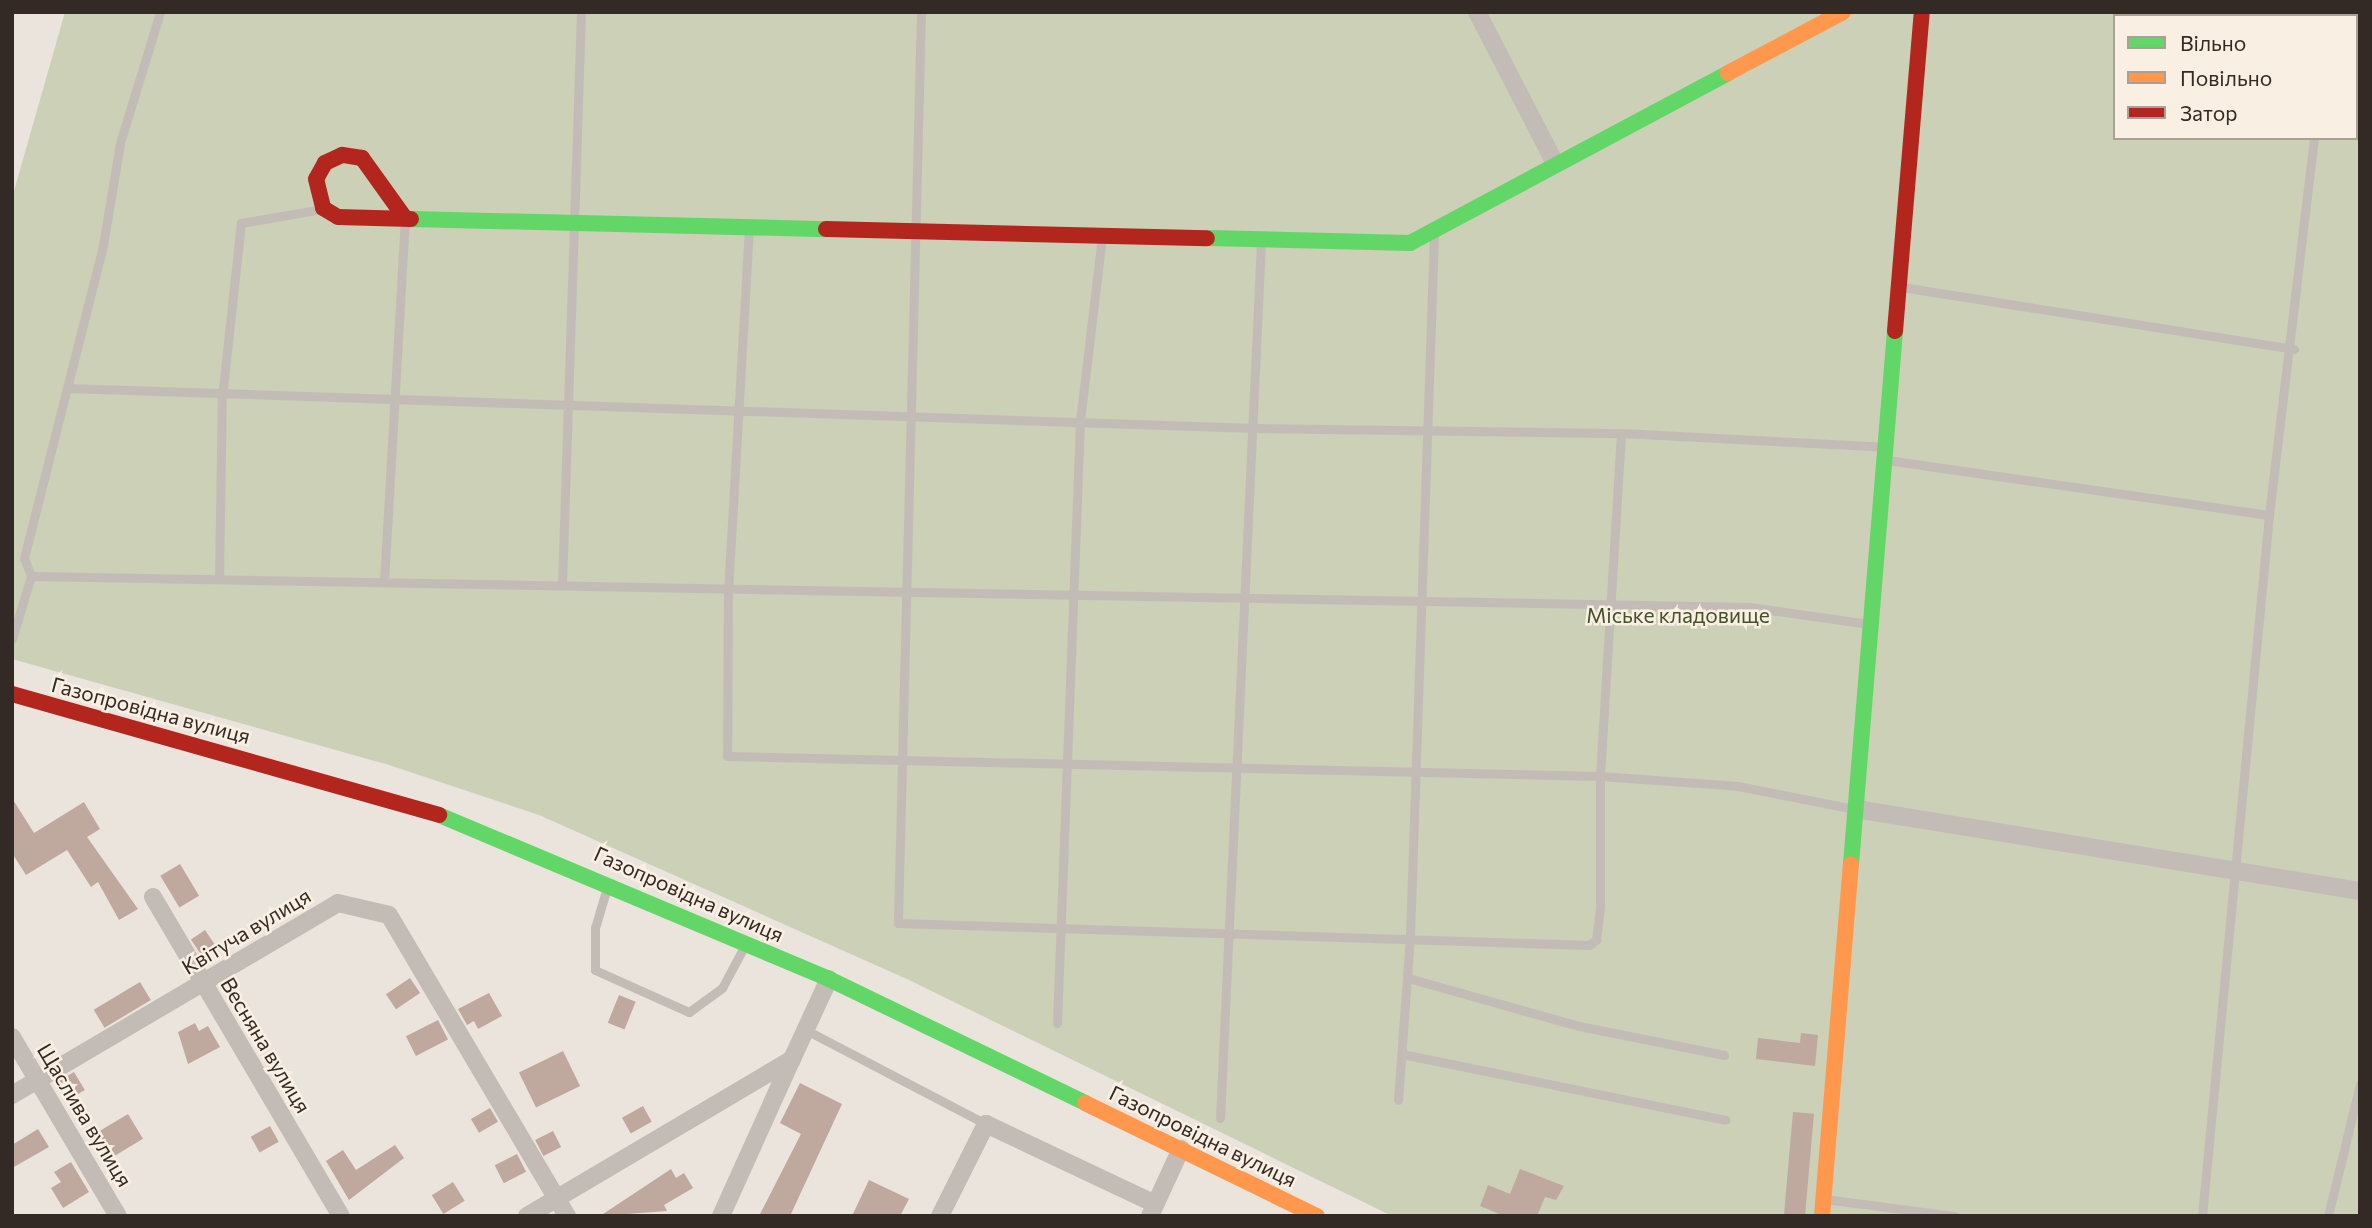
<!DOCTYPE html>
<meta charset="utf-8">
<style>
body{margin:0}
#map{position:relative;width:2372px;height:1228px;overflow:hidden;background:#ebe4dd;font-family:Commissioner,sans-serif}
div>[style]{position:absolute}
.green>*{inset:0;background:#cbd0b6}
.building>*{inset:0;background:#bfa89e;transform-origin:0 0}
.lane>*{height:9px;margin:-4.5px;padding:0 4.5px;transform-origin:4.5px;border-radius:4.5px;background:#c3bcb6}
.street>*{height:18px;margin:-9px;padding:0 9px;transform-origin:9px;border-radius:9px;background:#c3bcb6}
.fast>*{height:16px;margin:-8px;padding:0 8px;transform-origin:8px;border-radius:8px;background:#63d668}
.slow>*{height:16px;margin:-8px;padding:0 8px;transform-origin:8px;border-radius:8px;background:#ff974d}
.jam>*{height:16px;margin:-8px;padding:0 8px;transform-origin:8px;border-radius:8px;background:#b3261e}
span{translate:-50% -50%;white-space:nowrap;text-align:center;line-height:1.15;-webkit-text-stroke:5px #f9efe3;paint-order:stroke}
.park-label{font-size:21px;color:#425229}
.street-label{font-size:21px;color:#332a25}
.frame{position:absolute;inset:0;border:14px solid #332a25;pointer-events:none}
.legend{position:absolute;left:2113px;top:14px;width:245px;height:126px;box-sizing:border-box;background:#f9efe3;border:2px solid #aaa097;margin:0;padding:9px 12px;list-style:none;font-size:21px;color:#332a25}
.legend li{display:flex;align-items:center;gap:14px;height:35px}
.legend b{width:35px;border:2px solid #aaa097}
</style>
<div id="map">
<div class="green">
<i style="clip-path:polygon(evenodd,65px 12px,2360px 12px,2360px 1216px,1392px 1216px,909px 980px,539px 815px,389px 765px,12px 659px,12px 198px,65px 12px,2115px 16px,2356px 16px,2356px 138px,2115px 138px,2115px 16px)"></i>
</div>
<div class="building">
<i style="clip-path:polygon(12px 798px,34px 833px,84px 802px,100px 829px,87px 837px,138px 909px,119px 920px,98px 882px,91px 887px,67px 850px,26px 875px,12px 853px)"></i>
<i style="left:180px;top:864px;width:37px;height:23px;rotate:59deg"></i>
<i style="left:205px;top:930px;width:22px;height:17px;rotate:56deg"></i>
<i style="left:410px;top:978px;width:18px;height:29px;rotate:56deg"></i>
<i style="left:140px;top:982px;width:21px;height:54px;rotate:59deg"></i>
<i style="clip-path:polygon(489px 993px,502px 1016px,478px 1029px,474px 1021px,467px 1025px,458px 1009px)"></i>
<i style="left:619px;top:995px;width:18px;height:30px;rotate:22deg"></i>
<i style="left:438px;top:1020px;width:22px;height:36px;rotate:63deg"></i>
<i style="clip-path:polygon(195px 1023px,199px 1031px,208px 1026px,220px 1047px,188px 1064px,178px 1032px)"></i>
<i style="clip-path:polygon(1801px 1033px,1818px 1035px,1815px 1066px,1756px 1059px,1758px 1038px,1800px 1043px)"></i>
<i style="left:563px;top:1051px;width:39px;height:49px;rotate:64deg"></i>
<i style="left:74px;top:1072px;width:21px;height:21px;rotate:59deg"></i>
<i style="clip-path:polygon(800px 1083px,842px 1104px,790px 1216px,759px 1216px,801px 1134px,780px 1123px)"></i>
<i style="left:643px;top:1106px;width:18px;height:24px;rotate:61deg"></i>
<i style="left:490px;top:1108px;width:16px;height:22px;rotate:60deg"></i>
<i style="left:1793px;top:1112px;width:21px;height:104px;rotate:5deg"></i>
<i style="left:128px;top:1114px;width:29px;height:38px;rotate:59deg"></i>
<i style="left:270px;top:1126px;width:18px;height:22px;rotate:61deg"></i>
<i style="clip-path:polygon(38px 1129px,49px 1147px,12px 1168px,12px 1145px)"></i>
<i style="left:553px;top:1131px;width:18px;height:20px;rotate:63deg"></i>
<i style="clip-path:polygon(395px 1145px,404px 1158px,349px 1200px,326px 1161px,343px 1150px,356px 1170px)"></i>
<i style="left:517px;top:1154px;width:20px;height:25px;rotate:63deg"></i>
<i style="clip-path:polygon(71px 1162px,89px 1192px,63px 1208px,51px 1188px,61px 1182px,54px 1172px)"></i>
<i style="clip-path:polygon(671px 1169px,676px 1178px,684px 1173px,693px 1188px,664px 1205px,667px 1211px,600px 1216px)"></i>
<i style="clip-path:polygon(1520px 1169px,1564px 1186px,1556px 1200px,1545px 1197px,1537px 1216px,1504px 1216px,1480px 1206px,1488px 1185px,1510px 1194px)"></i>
<i style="clip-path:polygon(869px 1180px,909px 1199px,900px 1216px,852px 1216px)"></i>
<i style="left:453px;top:1182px;width:22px;height:25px;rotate:58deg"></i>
</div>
<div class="lane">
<i style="left:921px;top:12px;width:911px;rotate:91.45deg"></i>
<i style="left:898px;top:923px;width:691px;rotate:1.82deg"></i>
<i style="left:1589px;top:945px;width:9px;rotate:-36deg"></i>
<i style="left:1596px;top:940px;width:33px;rotate:-83deg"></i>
<i style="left:1600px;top:907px;width:131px;rotate:-90deg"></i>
<i style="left:1600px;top:776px;width:344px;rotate:-86.5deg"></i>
<i style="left:2326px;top:16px;width:4px;rotate:-90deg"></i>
<i style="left:749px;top:228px;width:361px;rotate:93.3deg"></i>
<i style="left:728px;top:588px;width:168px;rotate:90.3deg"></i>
<i style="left:727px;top:756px;width:873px;rotate:1.31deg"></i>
<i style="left:1600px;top:776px;width:138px;rotate:4.1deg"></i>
<i style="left:1738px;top:786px;width:118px;rotate:11.2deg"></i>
<i style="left:1902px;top:287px;width:397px;rotate:9deg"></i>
<i style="left:68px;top:388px;width:1186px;rotate:1.93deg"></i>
<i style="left:1253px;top:428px;width:368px;rotate:0.8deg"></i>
<i style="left:1621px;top:433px;width:264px;rotate:3deg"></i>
<i style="left:1887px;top:460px;width:386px;rotate:8.2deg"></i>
<i style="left:31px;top:576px;width:1718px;rotate:1.03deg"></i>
<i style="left:1749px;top:607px;width:121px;rotate:8.1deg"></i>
<i style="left:219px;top:579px;width:182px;rotate:-89.1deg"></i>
<i style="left:222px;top:397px;width:175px;rotate:-83.8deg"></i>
<i style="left:241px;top:223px;width:81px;rotate:-9.9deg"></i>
<i style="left:384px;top:582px;width:363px;rotate:-86.7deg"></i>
<i style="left:562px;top:585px;width:573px;rotate:-88.1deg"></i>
<i style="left:12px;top:639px;width:66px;rotate:-73.2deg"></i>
<i style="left:31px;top:576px;width:19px;rotate:-111deg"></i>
<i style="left:24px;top:558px;width:323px;rotate:-75.8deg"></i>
<i style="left:103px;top:245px;width:103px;rotate:-80.5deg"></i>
<i style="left:120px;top:143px;width:137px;rotate:-73deg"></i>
<i style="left:608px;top:884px;width:46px;rotate:106.5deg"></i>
<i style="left:595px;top:928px;width:42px;rotate:90deg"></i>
<i style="left:595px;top:970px;width:103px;rotate:24.1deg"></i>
<i style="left:689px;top:1012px;width:41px;rotate:-36deg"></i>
<i style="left:722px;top:988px;width:51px;rotate:-61.9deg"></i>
<i style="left:1408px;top:978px;width:178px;rotate:15.7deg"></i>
<i style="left:1579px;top:1026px;width:148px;rotate:11.3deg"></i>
<i style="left:1057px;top:1023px;width:602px;rotate:-87.81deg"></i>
<i style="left:1080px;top:421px;width:185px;rotate:-83.2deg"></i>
<i style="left:806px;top:1030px;width:203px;rotate:27.6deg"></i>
<i style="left:1402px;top:1054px;width:330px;rotate:11.5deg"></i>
<i style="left:1398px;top:1100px;width:164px;rotate:-85.8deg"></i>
<i style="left:1410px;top:936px;width:703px;rotate:-88.04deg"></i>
<i style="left:1220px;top:1118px;width:876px;rotate:-87.32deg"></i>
<i style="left:1825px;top:1199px;width:131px;rotate:7.5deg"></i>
<i style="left:2202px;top:1216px;width:704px;rotate:-84.54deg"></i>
<i style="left:2269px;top:515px;width:380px;rotate:-83.2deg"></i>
<i style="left:2328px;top:1216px;width:136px;rotate:-76.4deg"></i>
</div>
<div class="street">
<i style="left:1477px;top:12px;width:170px;rotate:62.7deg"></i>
<i style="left:1856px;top:809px;width:511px;rotate:9.24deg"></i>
<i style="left:153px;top:897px;width:370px;rotate:59.5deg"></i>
<i style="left:12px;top:1037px;width:208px;rotate:59.4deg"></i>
<i style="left:12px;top:1095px;width:378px;rotate:-30.5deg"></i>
<i style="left:338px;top:903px;width:52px;rotate:13.2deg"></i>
<i style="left:389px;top:915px;width:350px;rotate:59.4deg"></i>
<i style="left:527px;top:1216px;width:308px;rotate:-30.6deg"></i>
<i style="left:792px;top:1059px;width:88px;rotate:-65.2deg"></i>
<i style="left:721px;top:1216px;width:172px;rotate:-65.7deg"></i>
<i style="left:940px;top:1216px;width:103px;rotate:-63.4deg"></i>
<i style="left:986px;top:1124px;width:187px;rotate:25.3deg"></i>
<i style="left:1150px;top:1216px;width:74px;rotate:-65.2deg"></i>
</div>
<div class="fast">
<i style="left:411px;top:219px;width:415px;rotate:1.4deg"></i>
<i style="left:1207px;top:238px;width:203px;rotate:1.4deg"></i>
<i style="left:1410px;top:243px;width:361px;rotate:-28.1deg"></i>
<i style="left:439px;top:815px;width:423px;rotate:22.8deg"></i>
<i style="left:829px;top:979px;width:284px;rotate:25.8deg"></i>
<i style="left:1851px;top:864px;width:535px;rotate:-85.28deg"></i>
</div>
<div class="slow">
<i style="left:1728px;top:73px;width:130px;rotate:-27.9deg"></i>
<i style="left:1085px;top:1103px;width:258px;rotate:26deg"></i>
<i style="left:1822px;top:1216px;width:353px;rotate:-85.3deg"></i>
</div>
<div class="jam">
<i style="left:405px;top:218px;width:74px;rotate:-125.6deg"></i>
<i style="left:362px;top:158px;width:20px;rotate:-171deg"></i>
<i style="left:342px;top:155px;width:19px;rotate:155deg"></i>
<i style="left:325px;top:163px;width:18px;rotate:119deg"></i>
<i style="left:316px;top:179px;width:30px;rotate:76deg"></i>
<i style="left:323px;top:208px;width:17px;rotate:31deg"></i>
<i style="left:338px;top:217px;width:73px;rotate:1.6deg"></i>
<i style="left:826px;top:229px;width:381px;rotate:1.4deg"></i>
<i style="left:1895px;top:331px;width:320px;rotate:-85.2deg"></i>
<i style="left:12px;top:694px;width:444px;rotate:15.8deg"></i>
</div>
<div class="park-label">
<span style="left:1678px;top:615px">Міське кладовище</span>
</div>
<div class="street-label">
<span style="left:151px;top:710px;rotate:15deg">Газопровідна вулиця</span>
<span style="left:689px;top:894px;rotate:24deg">Газопровідна вулиця</span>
<span style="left:246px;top:931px;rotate:-31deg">Квітуча вулиця</span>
<span style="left:266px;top:1045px;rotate:59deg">Весняна вулиця</span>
<span style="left:85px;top:1115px;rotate:59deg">Щаслива вулиця</span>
<span style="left:1203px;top:1136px;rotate:26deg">Газопровідна вулиця</span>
</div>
<div class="frame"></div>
<ul class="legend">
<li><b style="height:9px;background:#63d668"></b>Вільно</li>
<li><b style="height:9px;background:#ff974d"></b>Повільно</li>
<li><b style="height:9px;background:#b3261e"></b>Затор</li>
</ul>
</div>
